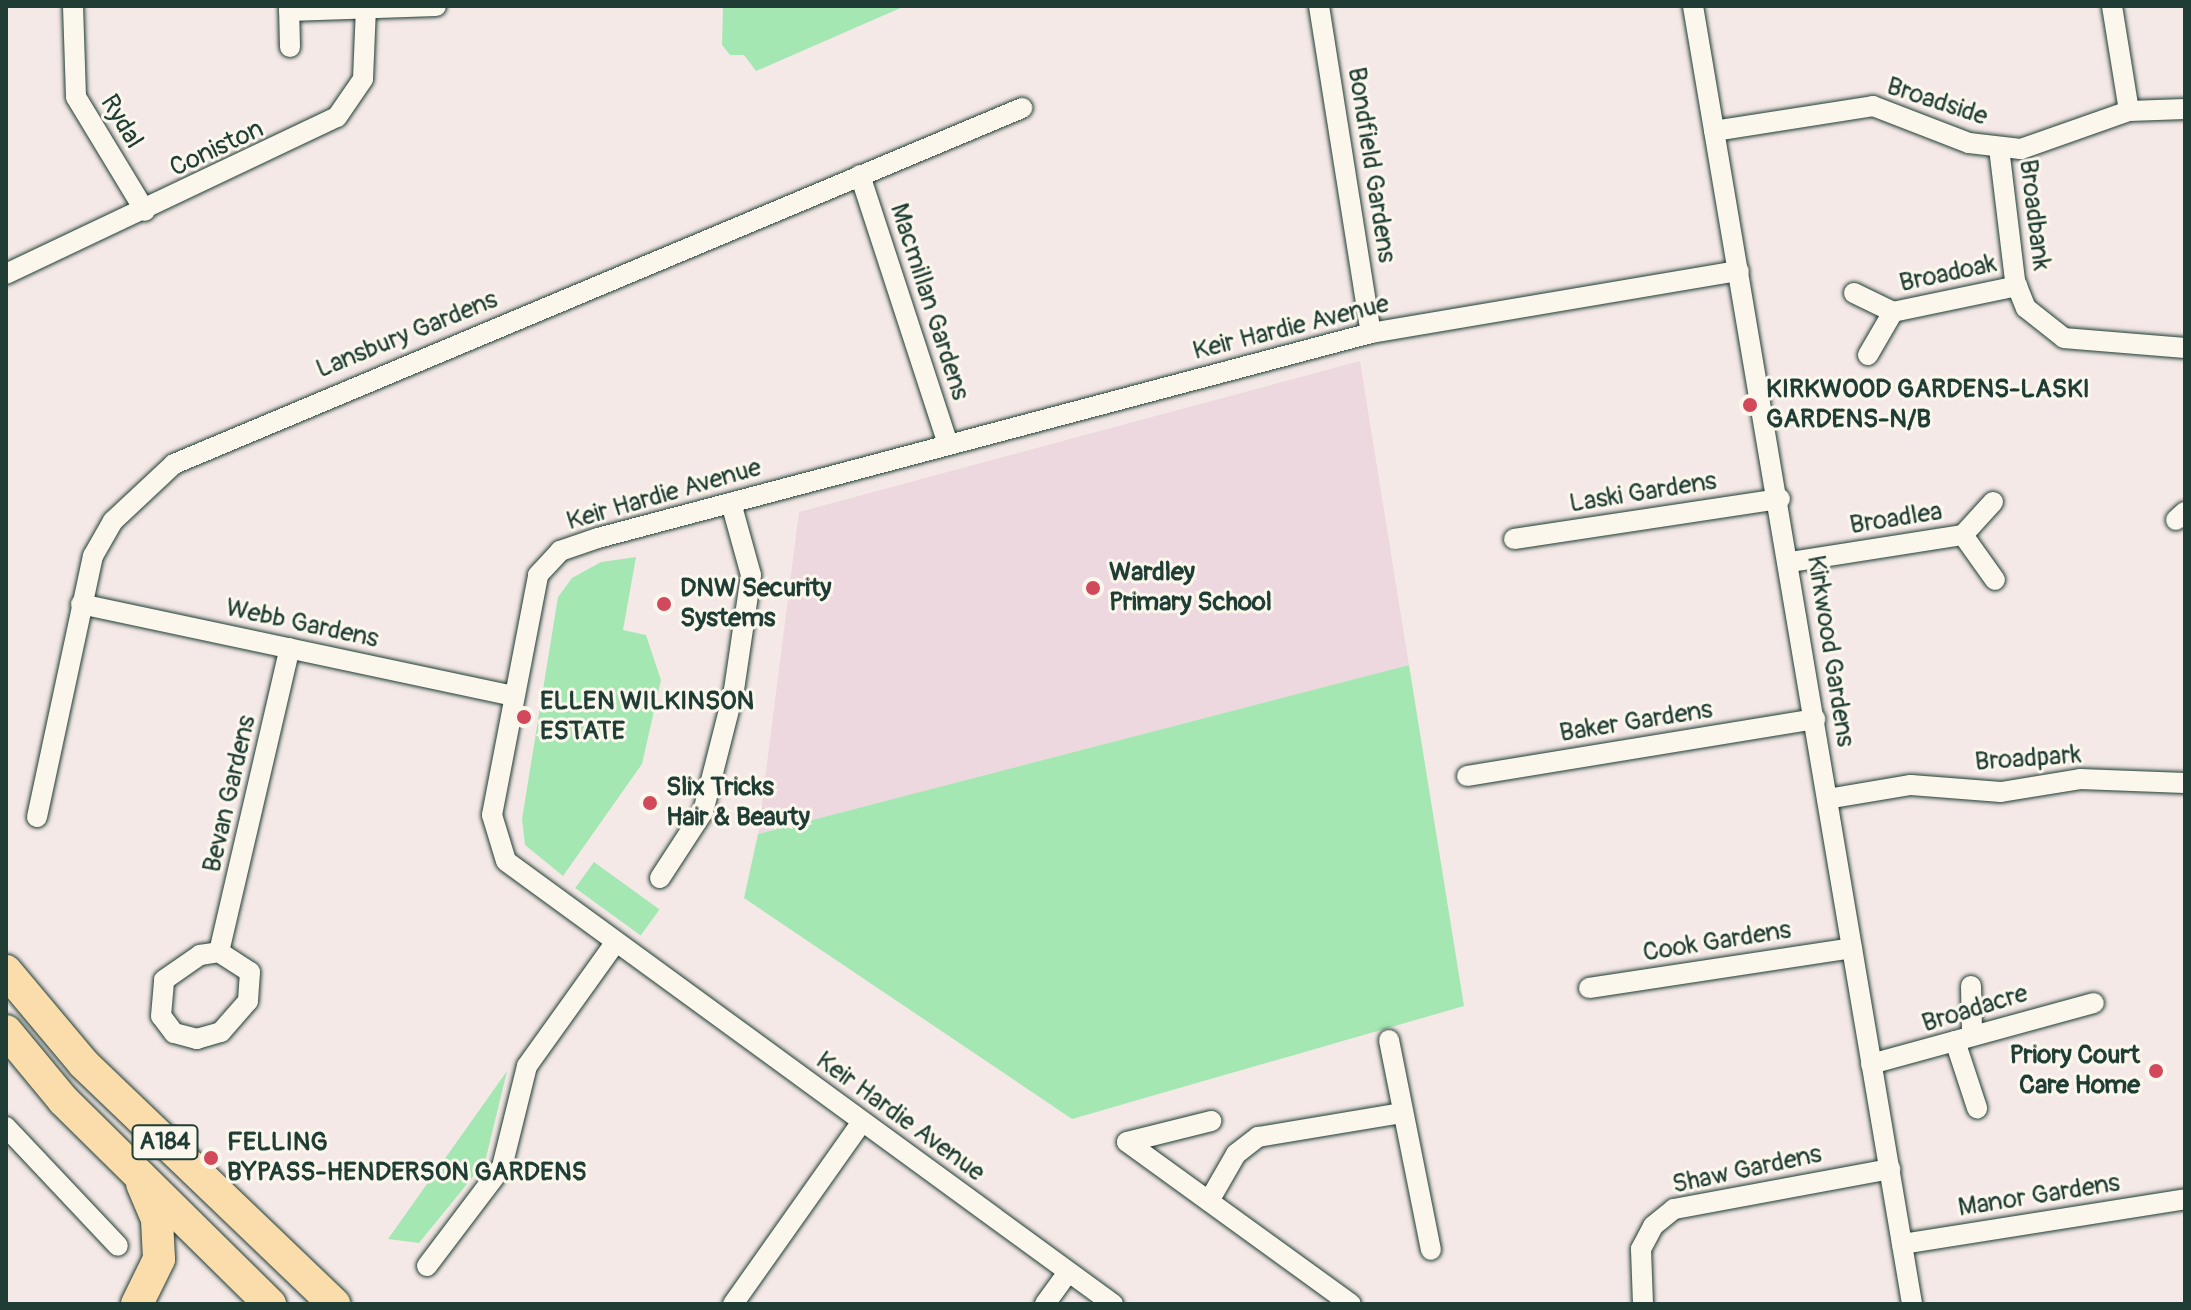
<!DOCTYPE html>
<style>
body{margin:0}
#map{position:relative;width:2191px;height:1310px;overflow:hidden;background:#f5e9e7;font-family:Pangolin,sans-serif}
div>[style]{position:absolute}
.built>*{inset:0;background:#eed8e0}
.green>*{inset:0;background:#a4e7b2;transform-origin:0 0}
.roads{filter:drop-shadow(0 0 2px #1f3d34) drop-shadow(0 0 2px #1f3d34)}
.minor>*{height:20px;margin:-10px;padding:0 10px;transform-origin:10px;border-radius:10px;background:#fbf7ec}
.trunk>*{height:32px;margin:-16px;padding:0 16px;transform-origin:16px;border-radius:16px;background:#fbddab}
.dots>*{width:22px;height:22px;translate:-50% -50%;box-sizing:border-box;border:4px solid #fbf7ec;border-radius:50%}
span{translate:-50% -50%;white-space:nowrap;text-align:center;line-height:1.15;-webkit-text-stroke:6px #fbf7ec;paint-order:stroke}
.shield-label span{padding:2px 6px;background:#fbf7ec;border:2px solid;border-radius:6px;-webkit-text-stroke-width:0}
.shield-label{font-size:24px;color:#1f3d34;font-weight:700}
.street-label{font-size:26px;color:#1f3d34}
.poi-label{font-size:26px;color:#1f3d34;font-weight:700}
.left{translate:0 -50%;text-align:left}
.right{translate:-100% -50%;text-align:right}
.frame{position:absolute;inset:0;border:8px solid #1f3d34;pointer-events:none}
</style>
<div id="map">
<div class="built">
<i style="clip-path:polygon(1360px 361px,1409px 665px,758px 834px,799px 512px)"></i>
</div>
<div class="green">
<i style="clip-path:polygon(723px 6px,905px 6px,756px 71px,744px 55px,730px 55px,722px 45px)"></i>
<i style="clip-path:polygon(636px 557px,623px 630px,646px 635px,661px 680px,642px 764px,563px 876px,525px 845px,522px 819px,558px 597px,572px 578px,601px 562px)"></i>
<i style="clip-path:polygon(1409px 665px,1464px 1006px,1072px 1119px,744px 898px,758px 834px)"></i>
<i style="left:594px;top:862px;width:81px;height:32px;rotate:36deg"></i>
<i style="clip-path:polygon(507px 1071px,485px 1162px,419px 1243px,388px 1239px)"></i>
</div>
<div class="roads">
<div class="minor">
<i style="left:73px;top:6px;width:91px;rotate:88.1deg"></i>
<i style="left:76px;top:97px;width:133px;rotate:58.8deg"></i>
<i style="left:289px;top:6px;width:41px;rotate:88.6deg"></i>
<i style="left:1319px;top:6px;width:331px;rotate:81deg"></i>
<i style="left:1693px;top:6px;width:1316px;rotate:80.42deg"></i>
<i style="left:2112px;top:6px;width:106px;rotate:80.8deg"></i>
<i style="left:289px;top:11px;width:147px;rotate:-1.9deg"></i>
<i style="left:1714px;top:131px;width:161px;rotate:-8.9deg"></i>
<i style="left:1873px;top:106px;width:103px;rotate:21.1deg"></i>
<i style="left:1969px;top:143px;width:52px;rotate:6.6deg"></i>
<i style="left:2021px;top:149px;width:114px;rotate:-19.4deg"></i>
<i style="left:2129px;top:111px;width:56px;rotate:-2deg"></i>
<i style="left:1999px;top:148px;width:134px;rotate:83.1deg"></i>
<i style="left:2015px;top:281px;width:29px;rotate:68deg"></i>
<i style="left:2026px;top:308px;width:48px;rotate:38.3deg"></i>
<i style="left:2064px;top:338px;width:121px;rotate:4.7deg"></i>
<i style="left:860px;top:175px;width:284px;rotate:71.9deg"></i>
<i style="left:6px;top:274px;width:366px;rotate:-25.4deg"></i>
<i style="left:337px;top:117px;width:46px;rotate:-55.6deg"></i>
<i style="left:363px;top:79px;width:73px;rotate:-87.6deg"></i>
<i style="left:1854px;top:293px;width:43px;rotate:26deg"></i>
<i style="left:1868px;top:355px;width:50px;rotate:-59.8deg"></i>
<i style="left:1893px;top:312px;width:127px;rotate:-11.8deg"></i>
<i style="left:1993px;top:502px;width:45px;rotate:132.3deg"></i>
<i style="left:1963px;top:535px;width:55px;rotate:54.6deg"></i>
<i style="left:2176px;top:520px;width:12px;rotate:-42deg"></i>
<i style="left:1514px;top:539px;width:269px;rotate:-8.6deg"></i>
<i style="left:1790px;top:562px;width:175px;rotate:-8.9deg"></i>
<i style="left:81px;top:604px;width:442px;rotate:12deg"></i>
<i style="left:1467px;top:776px;width:353px;rotate:-9.3deg"></i>
<i style="left:1827px;top:799px;width:85px;rotate:-9.5deg"></i>
<i style="left:1911px;top:785px;width:90px;rotate:4.4deg"></i>
<i style="left:2001px;top:792px;width:80px;rotate:-9.3deg"></i>
<i style="left:2080px;top:779px;width:105px;rotate:2.2deg"></i>
<i style="left:37px;top:817px;width:267px;rotate:-77.9deg"></i>
<i style="left:93px;top:556px;width:40px;rotate:-60.3deg"></i>
<i style="left:113px;top:521px;width:83px;rotate:-43.1deg"></i>
<i style="left:174px;top:464px;width:920px;rotate:-22.77deg"></i>
<i style="left:660px;top:878px;width:79px;rotate:-56.9deg"></i>
<i style="left:703px;top:812px;width:126px;rotate:-75.7deg"></i>
<i style="left:734px;top:690px;width:116px;rotate:-81.6deg"></i>
<i style="left:751px;top:575px;width:75px;rotate:-105.5deg"></i>
<i style="left:219px;top:952px;width:312px;rotate:-76.9deg"></i>
<i style="left:219px;top:952px;width:37px;rotate:33deg"></i>
<i style="left:250px;top:972px;width:29px;rotate:94deg"></i>
<i style="left:248px;top:1001px;width:41px;rotate:131.1deg"></i>
<i style="left:221px;top:1032px;width:25px;rotate:164deg"></i>
<i style="left:197px;top:1039px;width:24px;rotate:-165deg"></i>
<i style="left:174px;top:1033px;width:21px;rotate:-127deg"></i>
<i style="left:161px;top:1016px;width:36px;rotate:-85deg"></i>
<i style="left:164px;top:980px;width:44px;rotate:-34.8deg"></i>
<i style="left:200px;top:955px;width:19px;rotate:-9deg"></i>
<i style="left:1971px;top:986px;width:45px;rotate:88.7deg"></i>
<i style="left:1589px;top:988px;width:266px;rotate:-8.6deg"></i>
<i style="left:1389px;top:1040px;width:214px;rotate:78.7deg"></i>
<i style="left:1955px;top:1041px;width:71px;rotate:71.8deg"></i>
<i style="left:1871px;top:1064px;width:231px;rotate:-15.3deg"></i>
<i style="left:6px;top:1127px;width:163px;rotate:46.7deg"></i>
<i style="left:1127px;top:1142px;width:276px;rotate:35.9deg"></i>
<i style="left:1127px;top:1142px;width:87px;rotate:-14deg"></i>
<i style="left:1209px;top:1201px;width:54px;rotate:-60.1deg"></i>
<i style="left:1236px;top:1154px;width:28px;rotate:-38deg"></i>
<i style="left:1258px;top:1137px;width:145px;rotate:-9.5deg"></i>
<i style="left:1902px;top:1244px;width:287px;rotate:-9deg"></i>
<i style="left:427px;top:1266px;width:124px;rotate:-52.9deg"></i>
<i style="left:502px;top:1167px;width:104px;rotate:-76.1deg"></i>
<i style="left:527px;top:1066px;width:151px;rotate:-54.4deg"></i>
<i style="left:733px;top:1304px;width:223px;rotate:-54.7deg"></i>
<i style="left:1045px;top:1304px;width:39px;rotate:-54deg"></i>
<i style="left:1113px;top:1304px;width:751px;rotate:-143.88deg"></i>
<i style="left:506px;top:861px;width:48px;rotate:-106.9deg"></i>
<i style="left:492px;top:815px;width:244px;rotate:-79.1deg"></i>
<i style="left:538px;top:575px;width:33px;rotate:-47deg"></i>
<i style="left:560px;top:551px;width:40px;rotate:-18.9deg"></i>
<i style="left:598px;top:538px;width:800px;rotate:-14.85deg"></i>
<i style="left:1371px;top:333px;width:373px;rotate:-9.6deg"></i>
<i style="left:1643px;top:1304px;width:55px;rotate:-92.1deg"></i>
<i style="left:1641px;top:1249px;width:26px;rotate:-62deg"></i>
<i style="left:1653px;top:1226px;width:27px;rotate:-39deg"></i>
<i style="left:1674px;top:1209px;width:220px;rotate:-10.5deg"></i>
</div>
<div class="trunk">
<i style="left:6px;top:971px;width:121px;rotate:50deg"></i>
<i style="left:84px;top:1064px;width:347px;rotate:43.8deg"></i>
<i style="left:6px;top:1031px;width:89px;rotate:50.4deg"></i>
<i style="left:63px;top:1100px;width:291px;rotate:44.6deg"></i>
<i style="left:137px;top:1304px;width:50px;rotate:-63.9deg"></i>
<i style="left:159px;top:1259px;width:40px;rotate:-92.9deg"></i>
<i style="left:157px;top:1219px;width:38px;rotate:-113deg"></i>
</div>
</div>
<div class="dots">
<i style="left:1750px;top:405px;background:#d1495b"></i>
<i style="left:1093px;top:588px;background:#d1495b"></i>
<i style="left:664px;top:604px;background:#d1495b"></i>
<i style="left:524px;top:717px;background:#d1495b"></i>
<i style="left:650px;top:803px;background:#d1495b"></i>
<i style="left:2156px;top:1071px;background:#d1495b"></i>
<i style="left:211px;top:1158px;background:#d1495b"></i>
</div>
<div class="shield-label">
<span style="left:165px;top:1142px">A184</span>
</div>
<div class="street-label">
<span style="left:1937px;top:102px;rotate:18deg">Broadside</span>
<span style="left:121px;top:122px;rotate:59deg">Rydal</span>
<span style="left:217px;top:149px;rotate:-25deg">Coniston</span>
<span style="left:1371px;top:165px;rotate:81deg">Bondfield Gardens</span>
<span style="left:2034px;top:215px;rotate:83deg">Broadbank</span>
<span style="left:1948px;top:274px;rotate:-12deg">Broadoak</span>
<span style="left:929px;top:302px;rotate:72deg">Macmillan Gardens</span>
<span style="left:1291px;top:328px;rotate:-14deg">Keir Hardie Avenue</span>
<span style="left:407px;top:335px;rotate:-22deg">Lansbury Gardens</span>
<span style="left:1643px;top:493px;rotate:-9deg">Laski Gardens</span>
<span style="left:664px;top:495px;rotate:-16deg">Keir Hardie Avenue</span>
<span style="left:1896px;top:519px;rotate:-9deg">Broadlea</span>
<span style="left:302px;top:624px;rotate:12deg">Webb Gardens</span>
<span style="left:1830px;top:651px;rotate:81deg">Kirkwood Gardens</span>
<span style="left:1636px;top:722px;rotate:-9deg">Baker Gardens</span>
<span style="left:2028px;top:759px;rotate:-4deg">Broadpark</span>
<span style="left:230px;top:794px;rotate:-77deg">Bevan Gardens</span>
<span style="left:1717px;top:942px;rotate:-9deg">Cook Gardens</span>
<span style="left:1975px;top:1009px;rotate:-17deg">Broadacre</span>
<span style="left:900px;top:1117px;rotate:36deg">Keir Hardie Avenue</span>
<span style="left:1747px;top:1170px;rotate:-12deg">Shaw Gardens</span>
<span style="left:2039px;top:1196px;rotate:-9deg">Manor Gardens</span>
</div>
<div class="poi-label">
<span class="left" style="left:1766px;top:405px">KIRKWOOD GARDENS-LASKI<br>GARDENS-N/B</span>
<span class="left" style="left:1109px;top:588px">Wardley<br>Primary School</span>
<span class="left" style="left:680px;top:604px">DNW Security<br>Systems</span>
<span class="left" style="left:540px;top:717px">ELLEN WILKINSON<br>ESTATE</span>
<span class="left" style="left:666px;top:803px">Slix Tricks<br>Hair &amp; Beauty</span>
<span class="right" style="left:2140px;top:1071px">Priory Court<br>Care Home</span>
<span class="left" style="left:227px;top:1158px">FELLING<br>BYPASS-HENDERSON GARDENS</span>
</div>
<div class="frame"></div>
</div>
